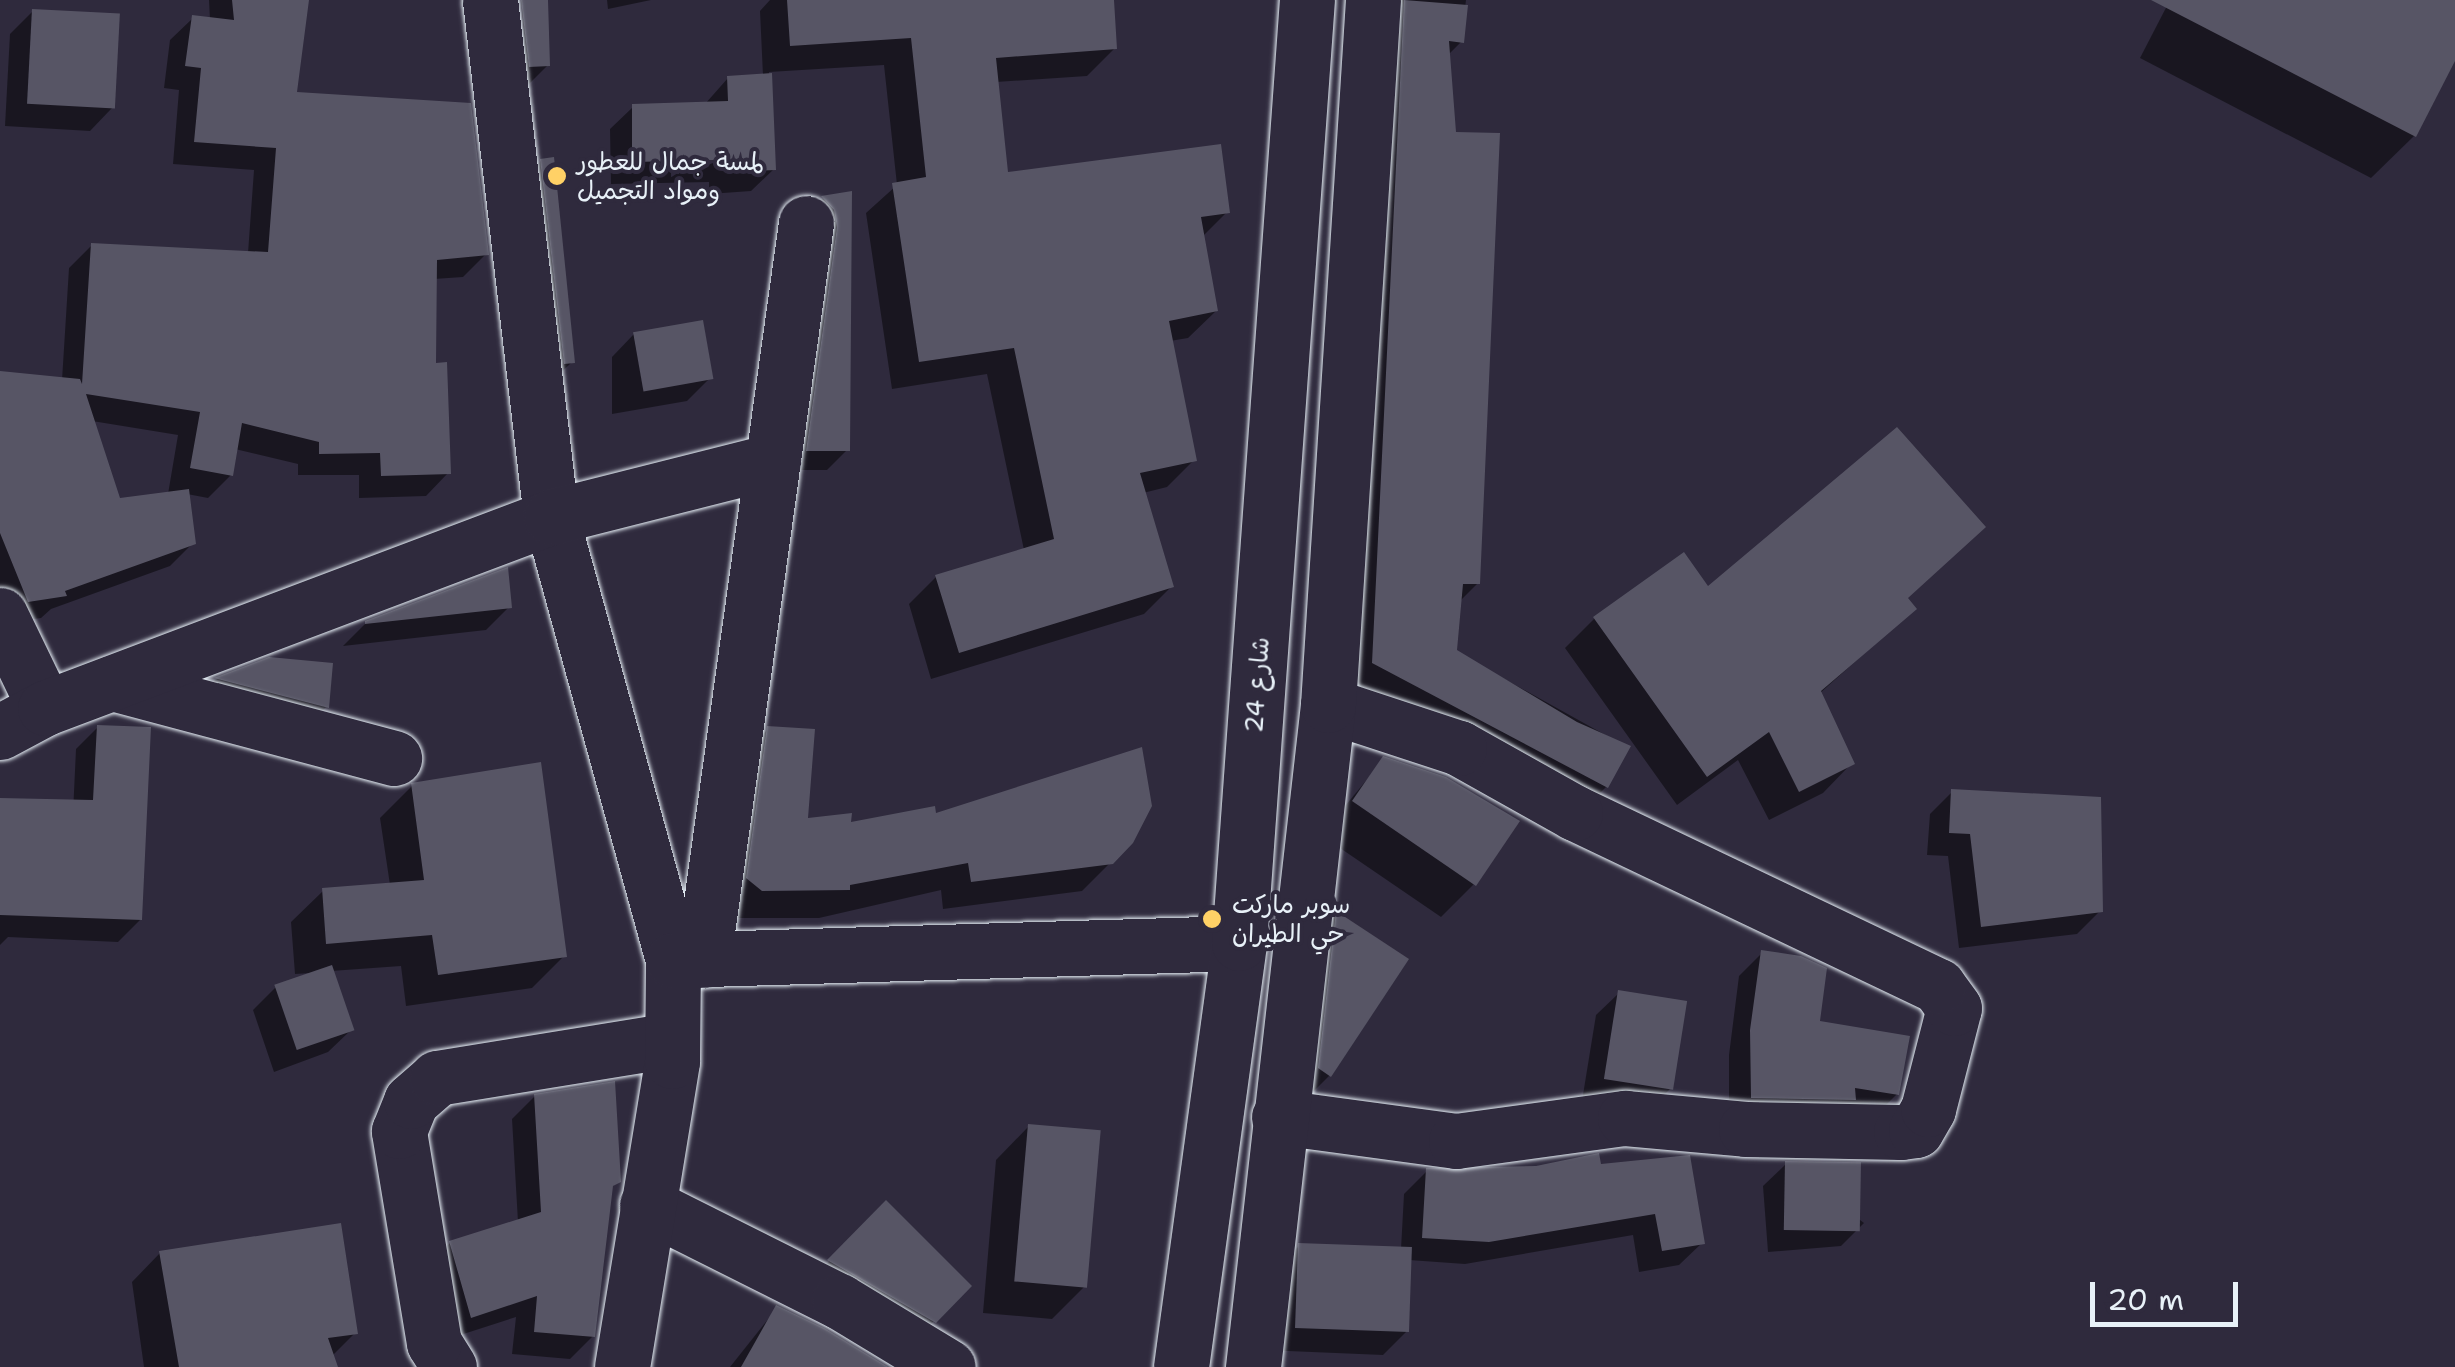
<!DOCTYPE html>
<meta charset="utf-8">
<style>
body{margin:0}
#map{position:relative;width:2455px;height:1367px;overflow:hidden;background:#2f2a3d;font-family:"Shantell Sans","Playpen Sans Arabic",sans-serif}
div>[style]{position:absolute}
.shadow>*{inset:0;background:#0007}
.building>*{inset:0;background:#575565;transform-origin:0 0}
.roads{filter:drop-shadow(0 0 2px #e8f1f8) drop-shadow(0 0 2px #e8f1f8)}
.minor>*{height:55px;margin:-27.5px;padding:0 27.5px;transform-origin:27.5px;border-radius:27.5px;background:#2f2a3d}
.dots>*{width:28px;height:28px;translate:-50% -50%;box-sizing:border-box;border:5px solid #2f2a3d;border-radius:50%}
span{translate:-50% -50%;white-space:nowrap;text-align:center;line-height:1.15;-webkit-text-stroke:8px #2f2a3d;paint-order:stroke}
.poi-label{font-size:25px;color:#e8f1f8}
.left{translate:0 -50%;text-align:left}
.street-label{font-size:25px;color:#e8f1f8}
.scale{position:absolute;left:2090px;top:1282px;width:148px;height:45px;box-sizing:border-box;border:5px solid #e8f1f8;border-top:0;padding-left:12px;font-size:30px;line-height:35px;white-space:nowrap;color:#e8f1f8;-webkit-text-stroke:8px #2f2a3d;paint-order:stroke}
</style>
<div id="map">
<div class="shadow">
<i style="clip-path:polygon(evenodd,209px 0,306px 0,294px 94px,486px 254px,463px 277px,434px 279px,434px 365px,448px 473px,426px 496px,359px 498px,359px 475px,298px 475px,298px 464px,235px 449px,231px 475px,208px 498px,187px 494px,193px 543px,170px 566px,51px 609px,41px 618px,6px 623px,0 609px,0 374px,62px 380px,69px 268px,92px 245px,248px 253px,254px 170px,173px 164px,179px 90px,164px 88px,170px 40px,193px 18px,210px 20px,209px 0,92px 421px,178px 435px,168px 494px,119px 501px,92px 421px)"></i>
<i style="clip-path:polygon(516px 0,525px 55px,521px 0,545px 0,548px 65px,526px 87px)"></i>
<i style="clip-path:polygon(607px 0,651px 0,608px 9px)"></i>
<i style="clip-path:polygon(770px 0,1112px 0,1115px 48px,1087px 76px,996px 82px,1006px 174px,1227px 212px,1202px 237px,1216px 311px,1188px 338px,1170px 341px,1194px 460px,1167px 487px,1143px 493px,1171px 587px,1144px 614px,931px 679px,909px 604px,936px 577px,1024px 550px,987px 374px,892px 389px,866px 213px,897px 185px,884px 65px,769px 72px,774px 169px,751px 191px,709px 194px,709px 182px,611px 184px,610px 129px,633px 107px,705px 104px,728px 78px,763px 76px,760px 11px)"></i>
<i style="clip-path:polygon(1354px 0,1466px 0,1461px 42px,1447px 56px,1478px 583px,1458px 603px,1454px 651px,1627px 747px,1606px 787px,1571px 822px,1339px 697px)"></i>
<i style="clip-path:polygon(2170px 0,2455px 0,2455px 56px,2414px 136px,2371px 178px,2140px 58px)"></i>
<i style="clip-path:polygon(33px 11px,112px 108px,90px 131px,5px 126px,10px 34px)"></i>
<i style="clip-path:polygon(541px 161px,572px 362px,549px 384px,519px 184px)"></i>
<i style="clip-path:polygon(850px 194px,847px 450px,827px 470px,787px 470px,803px 218px,822px 199px)"></i>
<i style="clip-path:polygon(634px 334px,710px 378px,687px 401px,612px 414px,612px 357px)"></i>
<i style="clip-path:polygon(1707px 590px,1906px 599px,1914px 609px,1819px 694px,1852px 763px,1823px 793px,1769px 820px,1738px 760px,1677px 805px,1565px 648px,1595px 618px)"></i>
<i style="clip-path:polygon(509px 607px,486px 630px,343px 646px,366px 623px)"></i>
<i style="clip-path:polygon(269px 660px,326px 707px,304px 730px,194px 701px,215px 680px)"></i>
<i style="clip-path:polygon(98px 727px,149px 729px,140px 920px,118px 942px,8px 937px,0 945px,0 800px,73px 813px,76px 749px)"></i>
<i style="clip-path:polygon(768px 729px,805px 821px,849px 825px,934px 816px,1131px 842px,1082px 891px,943px 909px,941px 890px,819px 918px,734px 918px,740px 757px)"></i>
<i style="clip-path:polygon(1384px 759px,1474px 884px,1441px 917px,1321px 835px)"></i>
<i style="clip-path:polygon(412px 786px,564px 956px,532px 988px,406px 1006px,401px 966px,331px 971px,351px 1030px,328px 1052px,274px 1072px,253px 1010px,276px 987px,311px 973px,295px 974px,291px 922px,323px 891px,390px 885px,380px 818px)"></i>
<i style="clip-path:polygon(1952px 792px,2100px 911px,2077px 934px,1959px 948px,1948px 856px,1927px 855px,1930px 814px)"></i>
<i style="clip-path:polygon(1336px 914px,1330px 1075px,1307px 1098px,1314px 936px)"></i>
<i style="clip-path:polygon(1762px 953px,1817px 1024px,1897px 1094px,1874px 1117px,1729px 1120px,1729px 1055px,1739px 976px)"></i>
<i style="clip-path:polygon(1619px 993px,1670px 1089px,1648px 1111px,1582px 1101px,1596px 1015px)"></i>
<i style="clip-path:polygon(535px 1096px,618px 1181px,610px 1189px,593px 1336px,570px 1359px,512px 1354px,516px 1317px,448px 1339px,427px 1266px,450px 1243px,518px 1222px,512px 1119px)"></i>
<i style="clip-path:polygon(1029px 1126px,1085px 1286px,1052px 1319px,983px 1313px,996px 1160px)"></i>
<i style="clip-path:polygon(1786px 1164px,1864px 1223px,1841px 1246px,1768px 1252px,1763px 1186px)"></i>
<i style="clip-path:polygon(1599px 1166px,1702px 1243px,1679px 1265px,1639px 1272px,1633px 1235px,1465px 1264px,1409px 1260px,1406px 1332px,1383px 1355px,1267px 1350px,1277px 1268px,1299px 1246px,1401px 1249px,1404px 1194px,1427px 1171px)"></i>
<i style="clip-path:polygon(886px 1204px,969px 1286px,911px 1344px,807px 1284px)"></i>
<i style="clip-path:polygon(160px 1253px,355px 1333px,332px 1356px,335px 1367px,144px 1367px,132px 1282px)"></i>
<i style="clip-path:polygon(777px 1308px,880px 1367px,730px 1367px)"></i>
</div>
<div class="building">
<i style="clip-path:polygon(232px 0,309px 0,297px 92px,471px 103px,489px 255px,437px 260px,436px 363px,447px 362px,451px 474px,381px 476px,380px 453px,319px 454px,319px 442px,242px 423px,233px 476px,190px 468px,200px 412px,86px 394px,120px 498px,189px 489px,196px 544px,65px 591px,67px 596px,28px 602px,0 533px,0 371px,80px 379px,82px 384px,91px 243px,268px 252px,276px 148px,194px 142px,201px 68px,185px 66px,192px 15px,234px 20px)"></i>
<i style="clip-path:polygon(521px 0,548px 0,550px 66px,529px 67px)"></i>
<i style="clip-path:polygon(787px 0,1114px 0,1117px 49px,996px 58px,1008px 172px,1221px 144px,1230px 213px,1201px 217px,1218px 311px,1169px 321px,1197px 461px,1140px 473px,1174px 587px,959px 653px,935px 575px,1054px 539px,1014px 348px,919px 362px,892px 183px,926px 177px,911px 38px,790px 46px)"></i>
<i style="clip-path:polygon(1404px 0,1468px 5px,1464px 43px,1449px 41px,1456px 132px,1500px 133px,1480px 584px,1463px 584px,1457px 650px,1577px 722px,1631px 746px,1608px 788px,1372px 663px)"></i>
<i style="clip-path:polygon(2151px 0,2455px 0,2455px 61px,2416px 137px)"></i>
<i style="left:32px;top:9px;width:88px;height:95px;rotate:3deg"></i>
<i style="clip-path:polygon(772px 73px,776px 170px,731px 172px,730px 160px,632px 162px,632px 104px,728px 101px,727px 76px)"></i>
<i style="clip-path:polygon(554px 157px,575px 363px,564px 364px,540px 159px)"></i>
<i style="clip-path:polygon(852px 191px,850px 451px,806px 451px,837px 227px,834px 210px,821px 196px)"></i>
<i style="left:703px;top:320px;width:60px;height:71px;rotate:80deg"></i>
<i style="clip-path:polygon(1897px 427px,1986px 527px,1908px 598px,1917px 609px,1821px 691px,1855px 764px,1799px 792px,1769px 732px,1707px 777px,1593px 617px,1684px 552px,1708px 586px)"></i>
<i style="clip-path:polygon(508px 567px,512px 608px,365px 624px,365px 621px)"></i>
<i style="clip-path:polygon(269px 657px,333px 663px,329px 708px,214px 678px)"></i>
<i style="clip-path:polygon(97px 725px,151px 727px,142px 920px,0 915px,0 798px,93px 800px)"></i>
<i style="clip-path:polygon(767px 726px,815px 729px,808px 818px,852px 813px,851px 822px,935px 806px,936px 813px,1142px 747px,1152px 806px,1133px 843px,1113px 864px,971px 882px,968px 863px,850px 885px,850px 890px,762px 891px,746px 878px)"></i>
<i style="clip-path:polygon(1383px 756px,1446px 777px,1520px 821px,1476px 886px,1352px 801px)"></i>
<i style="clip-path:polygon(541px 762px,567px 957px,438px 975px,432px 935px,326px 944px,322px 888px,424px 880px,411px 783px)"></i>
<i style="clip-path:polygon(1951px 789px,2101px 797px,2103px 912px,1981px 927px,1970px 834px,1949px 833px)"></i>
<i style="clip-path:polygon(1336px 911px,1409px 959px,1331px 1077px,1318px 1068px)"></i>
<i style="clip-path:polygon(1761px 950px,1801px 956px,1827px 968px,1820px 1021px,1910px 1036px,1899px 1095px,1855px 1088px,1856px 1100px,1751px 1098px,1750px 1030px)"></i>
<i style="left:332px;top:965px;width:69px;height:61px;rotate:71deg"></i>
<i style="left:1618px;top:990px;width:70px;height:90px;rotate:9deg"></i>
<i style="clip-path:polygon(615px 1081px,621px 1182px,613px 1186px,595px 1337px,534px 1332px,537px 1296px,471px 1318px,449px 1241px,541px 1212px,534px 1094px)"></i>
<i style="left:1028px;top:1124px;width:73px;height:158px;rotate:5deg"></i>
<i style="clip-path:polygon(1599px 1153px,1601px 1164px,1690px 1155px,1705px 1244px,1662px 1251px,1655px 1214px,1489px 1242px,1422px 1238px,1426px 1168px,1536px 1166px)"></i>
<i style="left:1785px;top:1161px;width:76px;height:69px;rotate:1deg"></i>
<i style="clip-path:polygon(886px 1200px,972px 1286px,936px 1323px,827px 1260px)"></i>
<i style="clip-path:polygon(341px 1223px,358px 1334px,328px 1338px,338px 1367px,179px 1367px,159px 1251px)"></i>
<i style="left:1298px;top:1243px;width:114px;height:85px;rotate:2deg"></i>
<i style="clip-path:polygon(776px 1305px,824px 1328px,888px 1367px,741px 1367px)"></i>
</div>
<div class="roads">
<div class="minor">
<i style="left:490px;top:0;width:521px;rotate:83.27deg"></i>
<i style="left:551px;top:517px;width:459px;rotate:74.6deg"></i>
<i style="left:0;top:615px;width:103px;rotate:64.2deg"></i>
<i style="left:112px;top:683px;width:292px;rotate:14.9deg"></i>
<i style="left:0;top:732px;width:51px;rotate:-28.1deg"></i>
<i style="left:45px;top:708px;width:541px;rotate:-20.68deg"></i>
<i style="left:551px;top:517px;width:229px;rotate:-14.2deg"></i>
<i style="left:703px;top:960px;width:744px;rotate:-82.04deg"></i>
<i style="left:1279px;top:1117px;width:179px;rotate:7.7deg"></i>
<i style="left:1456px;top:1141px;width:171px;rotate:-7.8deg"></i>
<i style="left:1625px;top:1118px;width:121px;rotate:5.2deg"></i>
<i style="left:1746px;top:1129px;width:155px;rotate:1.1deg"></i>
<i style="left:1901px;top:1132px;width:15px;rotate:-8deg"></i>
<i style="left:1916px;top:1130px;width:24px;rotate:-60deg"></i>
<i style="left:1928px;top:1109px;width:104px;rotate:-75.6deg"></i>
<i style="left:1954px;top:1008px;width:27px;rotate:-126deg"></i>
<i style="left:1938px;top:986px;width:402px;rotate:-154.5deg"></i>
<i style="left:1575px;top:813px;width:133px;rotate:-150.7deg"></i>
<i style="left:1459px;top:748px;width:138px;rotate:-161.8deg"></i>
<i style="left:647px;top:1205px;width:215px;rotate:26.6deg"></i>
<i style="left:839px;top:1301px;width:127px;rotate:31.2deg"></i>
<i style="left:449px;top:1367px;width:28px;rotate:-122deg"></i>
<i style="left:434px;top:1343px;width:215px;rotate:-99.4deg"></i>
<i style="left:399px;top:1131px;width:32px;rotate:-68deg"></i>
<i style="left:411px;top:1101px;width:35px;rotate:-41deg"></i>
<i style="left:437px;top:1078px;width:237px;rotate:-9.2deg"></i>
<i style="left:622px;top:1367px;width:310px;rotate:-80.7deg"></i>
<i style="left:672px;top:1061px;width:101px;rotate:-89.4deg"></i>
<i style="left:673px;top:960px;width:566px;rotate:-1.72deg"></i>
<i style="left:1181px;top:1367px;width:428px;rotate:-82.2deg"></i>
<i style="left:1239px;top:943px;width:945px;rotate:-85.88deg"></i>
<i style="left:1253px;top:1367px;width:666px;rotate:-83.54deg"></i>
<i style="left:1328px;top:705px;width:706px;rotate:-86.35deg"></i>
</div>
</div>
<div class="dots">
<i style="left:557px;top:176px;background:#ffd166"></i>
<i style="left:1212px;top:919px;background:#ffd166"></i>
</div>
<div class="poi-label">
<span class="left" style="left:577px;top:176px">لمسة جمال للعطور<br>ومواد التجميل</span>
<span class="left" style="left:1232px;top:919px">سوبر ماركت<br>حي الطيران</span>
</div>
<div class="street-label">
<span style="left:1257px;top:685px;rotate:-86deg">شارع 24</span>
</div>
<div class="scale">20 m</div>
</div>
